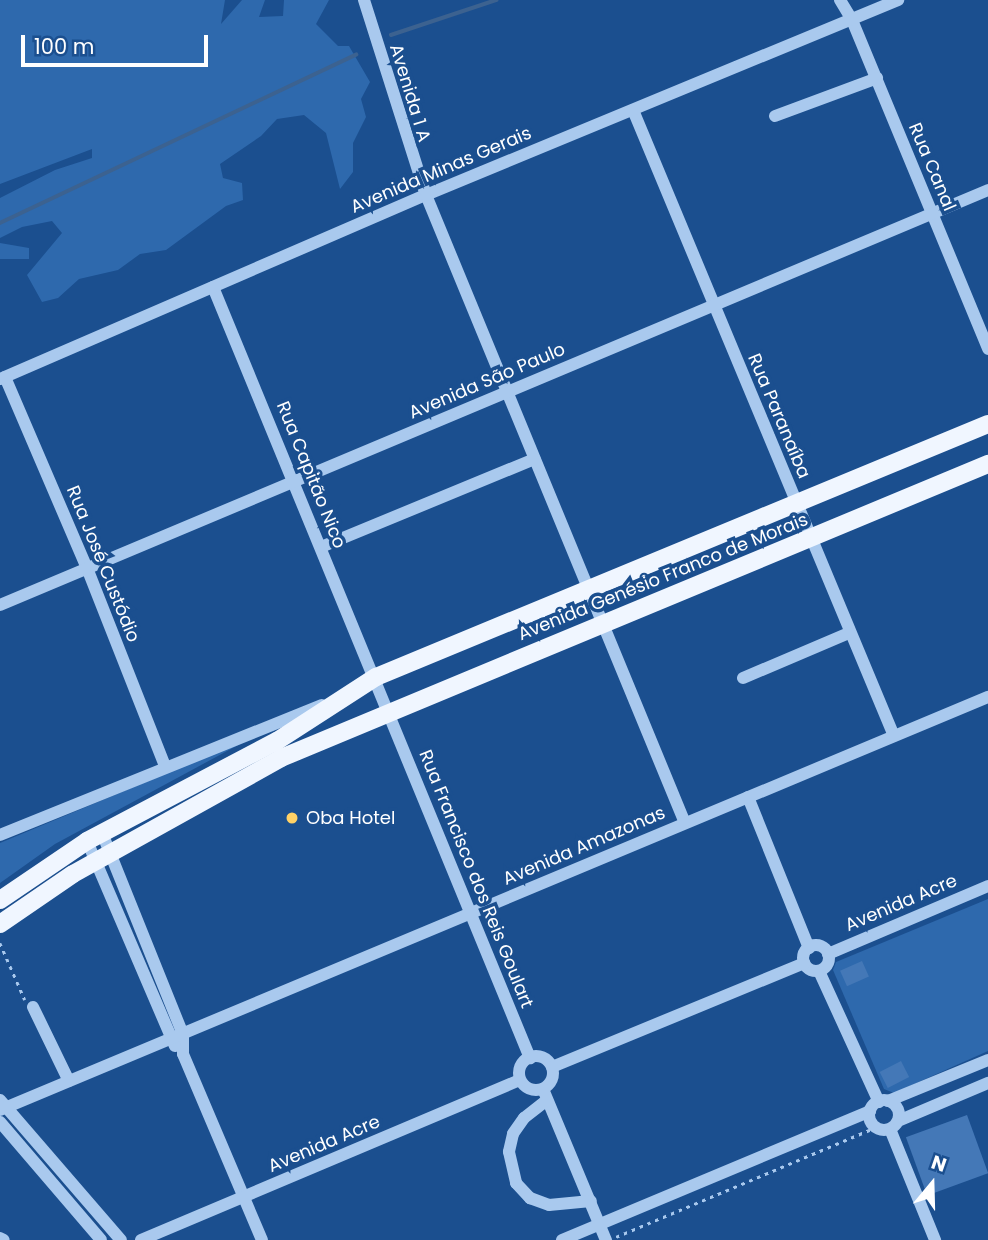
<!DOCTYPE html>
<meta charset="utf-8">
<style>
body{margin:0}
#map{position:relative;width:988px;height:1240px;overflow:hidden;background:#1b4f8f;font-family:Poppins,sans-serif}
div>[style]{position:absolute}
.green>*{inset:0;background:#2e69ad}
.stream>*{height:3.5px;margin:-1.75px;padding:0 1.75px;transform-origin:1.75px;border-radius:1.75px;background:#3c6290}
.building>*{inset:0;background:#4478b7;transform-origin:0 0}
.path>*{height:2.5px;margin-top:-1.25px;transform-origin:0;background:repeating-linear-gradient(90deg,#a9c9ee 0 3.5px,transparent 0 8.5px)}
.minor>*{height:12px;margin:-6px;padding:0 6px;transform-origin:6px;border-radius:6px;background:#a9c9ee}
.minor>.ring{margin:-6px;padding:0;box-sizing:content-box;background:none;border:12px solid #a9c9ee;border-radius:50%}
.major>*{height:18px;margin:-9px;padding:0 9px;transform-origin:9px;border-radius:9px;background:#f0f6ff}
.dots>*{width:19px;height:19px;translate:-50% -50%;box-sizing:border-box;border:4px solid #1b4f8f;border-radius:50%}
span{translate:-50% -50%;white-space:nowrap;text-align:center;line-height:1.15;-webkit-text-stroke:7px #1b4f8f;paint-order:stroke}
.street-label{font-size:18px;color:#fff}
.poi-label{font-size:18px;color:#fff}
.left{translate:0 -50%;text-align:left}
.north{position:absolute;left:897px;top:1149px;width:70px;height:70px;-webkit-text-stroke:5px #1b4f8f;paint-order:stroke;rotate:19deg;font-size:19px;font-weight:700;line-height:28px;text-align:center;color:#fff}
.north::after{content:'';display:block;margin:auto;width:24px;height:32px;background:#fff;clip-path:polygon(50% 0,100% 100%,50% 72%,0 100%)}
.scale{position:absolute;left:21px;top:35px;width:187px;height:32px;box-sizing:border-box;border:4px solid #fff;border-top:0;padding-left:9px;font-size:21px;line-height:24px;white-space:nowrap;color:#fff;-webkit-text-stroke:5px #1b4f8f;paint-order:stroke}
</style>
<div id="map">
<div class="green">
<i style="clip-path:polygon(0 0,225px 0,221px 24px,242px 0,265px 0,259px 17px,283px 16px,284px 0,329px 0,316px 24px,338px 46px,349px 46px,370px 82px,361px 99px,366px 117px,353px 143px,353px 172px,340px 189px,326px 133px,304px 115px,277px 119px,261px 136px,220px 164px,223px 178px,242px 183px,243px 200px,226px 206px,166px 250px,140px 254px,118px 270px,79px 279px,58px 298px,42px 302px,27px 275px,62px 233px,52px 221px,22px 227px,0 238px,0 198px,55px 170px,92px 158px,92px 149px,0 184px)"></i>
<i style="clip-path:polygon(0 243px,29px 248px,29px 259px,0 259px)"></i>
<i style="clip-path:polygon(253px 737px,55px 844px,0 883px,0 843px)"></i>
<i style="clip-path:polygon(988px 899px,988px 1051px,894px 1093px,884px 1089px,833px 970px,836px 962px)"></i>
</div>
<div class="stream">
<i style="left:391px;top:35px;width:111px;rotate:-18.4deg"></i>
<i style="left:0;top:223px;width:394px;rotate:-25.3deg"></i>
</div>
<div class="building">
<i style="left:862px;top:961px;width:17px;height:24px;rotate:66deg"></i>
<i style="left:901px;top:1061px;width:18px;height:24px;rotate:63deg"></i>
<i style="left:967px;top:1115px;width:62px;height:65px;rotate:70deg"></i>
</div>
<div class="path">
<i style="left:0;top:943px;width:62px;rotate:66.3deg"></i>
<i style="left:616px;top:1237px;width:282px;rotate:-22.9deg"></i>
</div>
<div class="minor">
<i style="left:364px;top:0;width:205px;rotate:72.4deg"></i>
<i style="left:426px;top:195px;width:679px;rotate:67.59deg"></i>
<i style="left:840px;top:0;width:23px;rotate:59deg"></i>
<i style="left:852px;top:20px;width:356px;rotate:67.5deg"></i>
<i style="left:633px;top:110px;width:678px;rotate:67.37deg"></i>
<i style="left:775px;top:116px;width:109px;rotate:-20.4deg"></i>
<i style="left:213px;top:287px;width:834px;rotate:67.65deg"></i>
<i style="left:5px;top:377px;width:208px;rotate:66.8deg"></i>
<i style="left:87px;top:568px;width:213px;rotate:68.5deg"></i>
<i style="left:0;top:379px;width:464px;rotate:-23.4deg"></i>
<i style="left:426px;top:195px;width:511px;rotate:-22.45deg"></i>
<i style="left:321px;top:547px;width:231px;rotate:-22.4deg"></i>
<i style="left:0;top:605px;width:1072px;rotate:-22.78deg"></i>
<i style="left:743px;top:678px;width:115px;rotate:-23deg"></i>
<i style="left:748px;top:797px;width:163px;rotate:68deg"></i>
<i style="left:102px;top:833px;width:217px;rotate:68.1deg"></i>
<i style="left:183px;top:1034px;width:20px;rotate:90deg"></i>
<i style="left:183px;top:1054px;width:202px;rotate:67deg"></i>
<i style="left:0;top:835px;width:347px;rotate:-22deg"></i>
<i style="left:87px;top:841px;width:223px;rotate:66.8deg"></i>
<i class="ring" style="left:803px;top:945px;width:14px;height:14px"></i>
<i style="left:828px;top:954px;width:174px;rotate:-23deg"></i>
<i style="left:819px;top:971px;width:144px;rotate:65.4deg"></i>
<i style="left:33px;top:1007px;width:82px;rotate:64.1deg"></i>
<i class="ring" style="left:519px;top:1056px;width:22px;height:22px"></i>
<i style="left:552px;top:1067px;width:273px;rotate:-22.4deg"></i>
<i style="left:543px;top:1089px;width:164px;rotate:67.4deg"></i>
<i style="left:0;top:1100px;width:185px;rotate:49.2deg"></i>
<i style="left:547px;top:1100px;width:29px;rotate:142deg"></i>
<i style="left:524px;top:1118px;width:19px;rotate:125deg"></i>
<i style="left:513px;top:1134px;width:18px;rotate:103deg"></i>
<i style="left:509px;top:1152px;width:32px;rotate:77deg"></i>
<i style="left:516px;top:1183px;width:21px;rotate:47deg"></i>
<i style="left:530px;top:1198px;width:20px;rotate:20deg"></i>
<i style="left:549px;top:1205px;width:42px;rotate:-5.4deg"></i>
<i class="ring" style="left:869px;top:1100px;width:18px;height:18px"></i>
<i style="left:888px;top:1101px;width:108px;rotate:-22.3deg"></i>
<i style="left:0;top:1110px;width:1071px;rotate:-22.69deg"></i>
<i style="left:898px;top:1121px;width:98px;rotate:-22.9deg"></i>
<i style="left:0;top:1122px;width:155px;rotate:49.4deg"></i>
<i style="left:890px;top:1129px;width:120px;rotate:67.9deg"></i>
<i style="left:0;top:1238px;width:4px;rotate:27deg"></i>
<i style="left:141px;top:1240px;width:411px;rotate:-22.9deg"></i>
<i style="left:562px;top:1240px;width:334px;rotate:-22.7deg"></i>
</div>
<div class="major">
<i style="left:0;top:900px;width:105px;rotate:-34.1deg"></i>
<i style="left:87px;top:841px;width:215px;rotate:-27.8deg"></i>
<i style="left:277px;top:741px;width:118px;rotate:-32.9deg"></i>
<i style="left:376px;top:677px;width:662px;rotate:-22.46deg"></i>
<i style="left:0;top:924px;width:88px;rotate:-34.4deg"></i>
<i style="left:73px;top:874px;width:238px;rotate:-29.1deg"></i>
<i style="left:281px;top:758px;width:766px;rotate:-22.58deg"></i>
</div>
<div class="dots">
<i style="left:292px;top:818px;background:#ffd166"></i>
</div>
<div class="street-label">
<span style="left:410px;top:93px;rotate:73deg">Avenida 1 A</span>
<span style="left:932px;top:167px;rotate:67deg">Rua Canal</span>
<span style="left:441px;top:170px;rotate:-23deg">Avenida Minas Gerais</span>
<span style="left:487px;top:381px;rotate:-23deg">Avenida São Paulo</span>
<span style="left:779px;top:416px;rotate:67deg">Rua Paranaíba</span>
<span style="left:311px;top:475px;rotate:68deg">Rua Capitão Nico</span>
<span style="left:103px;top:564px;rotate:68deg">Rua José Custódio</span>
<span style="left:663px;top:577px;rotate:-22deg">Avenida Genésio Franco de Morais</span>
<span style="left:584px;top:846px;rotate:-23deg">Avenida Amazonas</span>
<span style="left:476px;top:879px;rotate:68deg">Rua Francisco dos Reis Goulart</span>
<span style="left:901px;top:903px;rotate:-23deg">Avenida Acre</span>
<span style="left:324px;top:1144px;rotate:-23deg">Avenida Acre</span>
</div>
<div class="poi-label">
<span class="left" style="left:306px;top:818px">Oba Hotel</span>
</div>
<div class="north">N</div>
<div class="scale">100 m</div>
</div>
